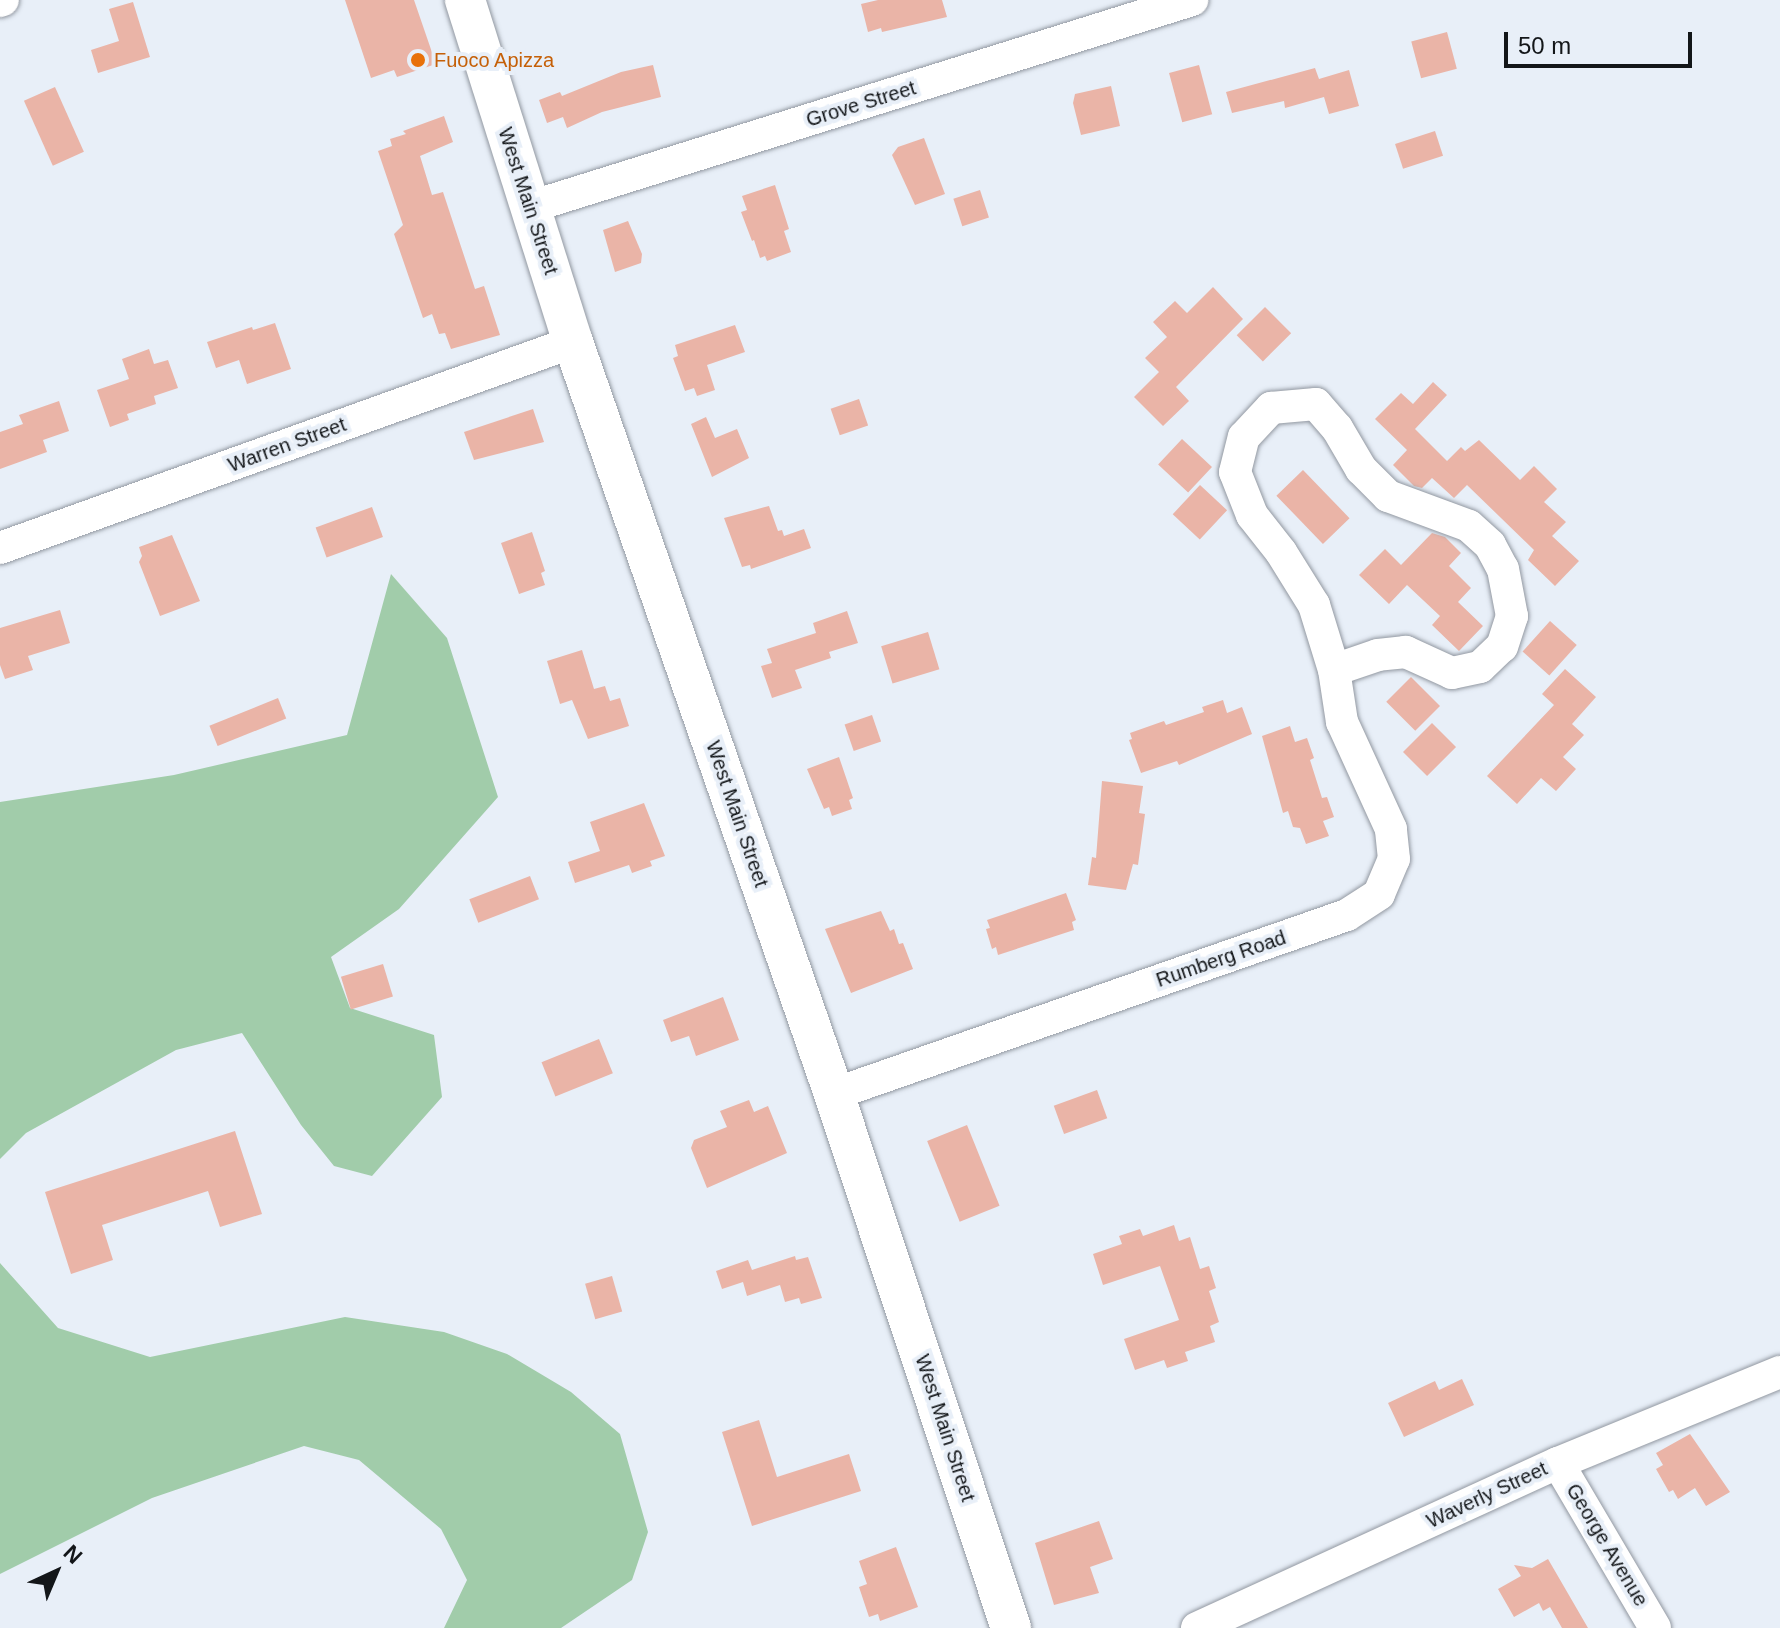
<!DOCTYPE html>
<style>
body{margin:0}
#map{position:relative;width:1780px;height:1628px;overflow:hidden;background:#e8eff8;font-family:Helvetica,sans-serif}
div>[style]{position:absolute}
.forest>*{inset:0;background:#a1ccaa}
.building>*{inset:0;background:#eab4a7;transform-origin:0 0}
.roads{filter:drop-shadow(0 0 2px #9298a1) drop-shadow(0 0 2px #9298a1)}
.minor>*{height:32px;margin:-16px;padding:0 16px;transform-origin:16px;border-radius:16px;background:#fff}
.major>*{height:40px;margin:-20px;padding:0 20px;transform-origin:20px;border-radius:20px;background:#fff}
.dots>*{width:22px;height:22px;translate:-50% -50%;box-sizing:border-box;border:4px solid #e8eff8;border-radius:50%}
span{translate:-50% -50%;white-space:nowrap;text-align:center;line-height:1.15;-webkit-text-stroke:8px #e8eff8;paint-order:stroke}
.food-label{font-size:20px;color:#c56008}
.left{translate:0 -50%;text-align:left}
.street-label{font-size:20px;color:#131619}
.north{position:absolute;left:16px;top:1532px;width:80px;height:80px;-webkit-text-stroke:6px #e8eff8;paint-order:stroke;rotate:44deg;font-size:22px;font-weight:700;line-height:32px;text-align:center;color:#131619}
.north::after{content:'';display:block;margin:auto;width:28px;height:36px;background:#131619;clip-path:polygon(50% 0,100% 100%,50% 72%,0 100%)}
.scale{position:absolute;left:1504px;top:32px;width:188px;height:36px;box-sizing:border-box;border:4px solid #131619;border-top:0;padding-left:10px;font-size:24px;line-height:28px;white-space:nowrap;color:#131619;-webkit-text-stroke:6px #e8eff8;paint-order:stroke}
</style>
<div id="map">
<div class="forest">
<i style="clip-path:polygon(391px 574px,447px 638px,498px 797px,399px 909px,331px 957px,350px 1008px,434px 1035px,442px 1097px,372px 1176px,334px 1166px,301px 1125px,242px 1033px,176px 1050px,26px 1133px,0 1159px,0 802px,174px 775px,347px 735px)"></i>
<i style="clip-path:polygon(0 1263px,58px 1328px,150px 1357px,345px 1317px,444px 1332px,507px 1354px,571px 1392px,620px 1434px,648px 1532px,632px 1580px,561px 1628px,444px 1628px,467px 1580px,441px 1529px,359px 1460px,304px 1446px,152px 1498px,0 1574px)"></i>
</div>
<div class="building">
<i style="clip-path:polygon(345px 0,414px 0,436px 64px,397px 77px,394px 70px,371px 78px)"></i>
<i style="clip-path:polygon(878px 0,942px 0,947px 17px,882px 32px,881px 28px,868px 32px,861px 4px)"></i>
<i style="clip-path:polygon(133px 2px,150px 57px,98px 73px,91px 50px,119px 41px,109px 9px)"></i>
<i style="left:1447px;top:32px;width:38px;height:37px;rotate:75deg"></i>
<i style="clip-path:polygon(653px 65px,661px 97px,602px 112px,567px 128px,563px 117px,547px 123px,539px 100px,560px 92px,562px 96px,621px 72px)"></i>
<i style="left:1199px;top:65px;width:51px;height:31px;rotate:75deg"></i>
<i style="clip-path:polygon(1315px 68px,1319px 79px,1349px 70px,1359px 106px,1329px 114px,1324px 97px,1285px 108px,1284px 101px,1232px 113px,1226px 92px)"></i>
<i style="clip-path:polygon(1111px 86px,1120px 126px,1081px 135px,1073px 103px,1075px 94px)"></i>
<i style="left:55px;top:87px;width:71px;height:34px;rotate:66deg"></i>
<i style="clip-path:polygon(444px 116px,453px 142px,420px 156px,432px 195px,443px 192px,475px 289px,484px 286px,500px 335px,451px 349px,445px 333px,439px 334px,432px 314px,423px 318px,394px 234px,403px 225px,378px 151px,392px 146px,390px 139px,406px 134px,403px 131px)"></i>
<i style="left:1435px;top:131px;width:26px;height:42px;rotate:72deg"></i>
<i style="clip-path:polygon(924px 138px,945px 194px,915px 205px,892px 155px,898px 147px)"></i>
<i style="clip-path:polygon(775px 185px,789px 229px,784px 231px,791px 252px,767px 261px,765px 256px,760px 258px,754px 240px,752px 241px,741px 212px,747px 210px,742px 196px)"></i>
<i style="left:980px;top:190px;width:29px;height:28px;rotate:72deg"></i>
<i style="clip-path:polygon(628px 221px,642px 254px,641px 263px,615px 272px,603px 230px)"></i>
<i style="clip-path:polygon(1213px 287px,1243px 319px,1176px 387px,1189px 401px,1163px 426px,1134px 397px,1159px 372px,1145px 358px,1167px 337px,1153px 322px,1175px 301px,1187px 313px)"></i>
<i style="left:1265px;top:307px;width:37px;height:40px;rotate:45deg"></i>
<i style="clip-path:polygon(275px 323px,291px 369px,247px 384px,239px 360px,216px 368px,207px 342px,252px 327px,253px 330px)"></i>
<i style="clip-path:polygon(735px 325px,745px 352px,707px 365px,715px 390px,697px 396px,694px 388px,685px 391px,673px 358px,678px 356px,675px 345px)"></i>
<i style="clip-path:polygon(149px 349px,154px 364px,168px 360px,178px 388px,154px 396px,156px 404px,127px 414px,129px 420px,110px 427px,97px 390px,129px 379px,122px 359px)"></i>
<i style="clip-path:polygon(1433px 382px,1447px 395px,1415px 429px,1447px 461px,1461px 447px,1465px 451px,1479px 440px,1520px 480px,1534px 466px,1557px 489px,1544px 502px,1566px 522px,1552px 536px,1579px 561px,1555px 586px,1528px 560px,1534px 550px,1467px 485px,1454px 498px,1432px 478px,1422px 488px,1414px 486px,1393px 465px,1407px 450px,1375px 419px,1401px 393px,1413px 404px)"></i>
<i style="left:859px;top:399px;width:28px;height:30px;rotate:71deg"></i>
<i style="clip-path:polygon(59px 401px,69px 431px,43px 440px,47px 452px,0 469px,0 432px,23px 424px,19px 415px)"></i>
<i style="clip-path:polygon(533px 409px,544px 442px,474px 460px,464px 432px)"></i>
<i style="clip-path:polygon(706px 417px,715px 438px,737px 429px,749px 458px,712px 477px,691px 424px)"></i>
<i style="left:1182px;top:439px;width:41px;height:35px;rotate:43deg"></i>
<i style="left:1303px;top:470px;width:67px;height:37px;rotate:46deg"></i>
<i style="left:1200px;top:485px;width:37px;height:40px;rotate:43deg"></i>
<i style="clip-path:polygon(769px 506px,778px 531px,782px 530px,784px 536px,804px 529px,811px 548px,751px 569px,750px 565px,742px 567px,724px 518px)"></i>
<i style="left:372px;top:507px;width:32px;height:60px;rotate:70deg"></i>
<i style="clip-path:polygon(532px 532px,545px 571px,541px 573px,545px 585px,519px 594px,501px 543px)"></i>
<i style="clip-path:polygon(1432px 533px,1445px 537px,1461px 553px,1449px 566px,1471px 588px,1458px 602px,1483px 626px,1459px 651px,1432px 625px,1440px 616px,1407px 585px,1389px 604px,1359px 575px,1385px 549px,1401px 565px)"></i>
<i style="clip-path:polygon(172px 535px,200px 601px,160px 616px,139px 562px,142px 556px,139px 547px)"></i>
<i style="clip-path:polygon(60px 610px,70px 643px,28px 656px,33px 670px,5px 679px,0 665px,0 628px)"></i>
<i style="clip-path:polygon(847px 611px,858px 643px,829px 652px,831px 658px,795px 670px,802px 688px,772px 698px,761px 666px,772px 663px,767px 649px,816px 633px,813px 623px)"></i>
<i style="left:1550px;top:621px;width:36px;height:41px;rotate:42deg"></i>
<i style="left:928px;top:632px;width:39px;height:49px;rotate:73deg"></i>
<i style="clip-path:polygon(582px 650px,594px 689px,605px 686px,610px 701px,620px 698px,629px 726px,588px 739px,572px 700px,560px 704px,547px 661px)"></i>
<i style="clip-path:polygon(1565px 669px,1596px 697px,1572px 724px,1584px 735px,1563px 757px,1576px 769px,1556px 791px,1541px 778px,1517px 804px,1487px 776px,1554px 705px,1542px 694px)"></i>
<i style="left:1411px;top:677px;width:41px;height:35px;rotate:45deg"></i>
<i style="left:278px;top:698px;width:22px;height:74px;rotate:68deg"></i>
<i style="clip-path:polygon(1223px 700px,1227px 713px,1242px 707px,1252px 734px,1179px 765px,1177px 761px,1141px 773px,1129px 740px,1132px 739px,1130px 733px,1164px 721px,1166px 725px,1204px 712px,1202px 707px)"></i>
<i style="left:872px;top:715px;width:28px;height:29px;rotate:71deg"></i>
<i style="left:1432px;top:723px;width:34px;height:41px;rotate:45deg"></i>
<i style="clip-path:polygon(1290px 726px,1295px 742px,1307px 738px,1314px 758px,1310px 760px,1322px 798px,1327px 797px,1334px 817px,1323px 821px,1329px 836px,1306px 844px,1300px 828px,1293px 827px,1288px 811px,1283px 813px,1262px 736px)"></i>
<i style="clip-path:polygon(839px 757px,853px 798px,849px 800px,852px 809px,832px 816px,829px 807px,824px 809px,807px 769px)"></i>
<i style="clip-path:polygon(1102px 781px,1143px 786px,1139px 813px,1145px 814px,1138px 865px,1133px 864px,1126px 890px,1088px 885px,1092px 857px,1096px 858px)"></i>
<i style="clip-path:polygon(644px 803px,665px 856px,650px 861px,652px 866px,632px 873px,629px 865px,575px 883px,568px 862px,600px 851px,590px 822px)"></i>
<i style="left:530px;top:876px;width:25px;height:65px;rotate:69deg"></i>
<i style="clip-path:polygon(1066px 893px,1076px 920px,1072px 922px,1074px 930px,998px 955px,996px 947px,992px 949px,986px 929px,990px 928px,987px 920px)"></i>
<i style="clip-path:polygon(881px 911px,890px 931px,894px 929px,899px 944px,903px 943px,913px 969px,851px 993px,825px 929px)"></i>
<i style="left:383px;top:964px;width:34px;height:44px;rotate:73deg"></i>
<i style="clip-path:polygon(723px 997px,739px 1040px,696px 1056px,689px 1036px,671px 1042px,663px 1020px)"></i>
<i style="left:599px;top:1039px;width:37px;height:62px;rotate:68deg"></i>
<i style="left:1097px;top:1090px;width:30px;height:46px;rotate:70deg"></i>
<i style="clip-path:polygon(749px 1100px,754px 1112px,768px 1106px,787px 1153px,707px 1188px,691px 1148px,694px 1140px,727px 1127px,720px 1111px)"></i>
<i style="left:967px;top:1125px;width:87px;height:43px;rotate:68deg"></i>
<i style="clip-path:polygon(235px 1131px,262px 1214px,220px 1227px,208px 1191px,102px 1225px,113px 1260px,71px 1274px,45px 1192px)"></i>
<i style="clip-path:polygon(1174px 1225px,1179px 1241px,1190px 1237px,1200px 1269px,1209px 1266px,1216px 1288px,1209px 1291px,1219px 1322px,1210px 1326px,1215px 1342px,1185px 1352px,1188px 1361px,1167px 1368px,1164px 1360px,1135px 1370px,1124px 1339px,1179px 1320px,1160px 1266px,1103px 1285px,1093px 1254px,1122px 1244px,1119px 1236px,1140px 1229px,1143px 1236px)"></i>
<i style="clip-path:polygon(795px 1256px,796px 1260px,808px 1257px,822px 1298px,801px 1304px,799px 1298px,785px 1302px,780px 1285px,747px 1296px,743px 1282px,722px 1289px,716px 1271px,748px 1260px,752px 1270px)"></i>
<i style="left:612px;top:1276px;width:37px;height:28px;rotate:74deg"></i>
<i style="clip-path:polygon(1462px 1379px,1474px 1405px,1404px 1437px,1388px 1403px,1435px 1381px,1439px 1390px)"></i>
<i style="clip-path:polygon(759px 1420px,777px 1477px,849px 1454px,861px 1491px,752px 1526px,722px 1432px)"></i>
<i style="clip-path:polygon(1690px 1434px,1730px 1492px,1706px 1506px,1695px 1488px,1678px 1499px,1673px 1490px,1669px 1492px,1656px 1469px,1663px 1465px,1656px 1453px)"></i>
<i style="clip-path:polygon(1099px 1521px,1113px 1559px,1090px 1567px,1099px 1593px,1054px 1605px,1035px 1543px)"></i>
<i style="clip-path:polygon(896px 1547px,918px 1607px,880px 1621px,878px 1614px,869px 1617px,859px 1587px,867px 1584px,859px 1561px)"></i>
<i style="clip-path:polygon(1548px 1559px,1588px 1628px,1562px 1628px,1550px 1607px,1543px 1611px,1539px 1603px,1514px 1617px,1498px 1589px,1521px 1576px,1514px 1565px,1532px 1568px)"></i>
</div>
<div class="roads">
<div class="minor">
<i style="left:0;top:1px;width:3px;rotate:-18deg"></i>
<i style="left:530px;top:207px;width:694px;rotate:-17.36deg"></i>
<i style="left:0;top:548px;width:609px;rotate:-19.77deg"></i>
<i style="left:834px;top:1094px;width:543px;rotate:-19.24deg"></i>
<i style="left:1347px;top:915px;width:38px;rotate:-33deg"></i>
<i style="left:1379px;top:894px;width:38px;rotate:-67deg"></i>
<i style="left:1394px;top:859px;width:30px;rotate:-96deg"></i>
<i style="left:1391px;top:829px;width:118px;rotate:-114.6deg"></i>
<i style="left:1342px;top:722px;width:53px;rotate:-98.7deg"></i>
<i style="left:1334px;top:670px;width:68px;rotate:-107.1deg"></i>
<i style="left:1314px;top:605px;width:62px;rotate:-121.9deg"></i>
<i style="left:1281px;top:552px;width:47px;rotate:-128.1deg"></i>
<i style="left:1252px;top:515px;width:46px;rotate:-111.6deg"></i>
<i style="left:1235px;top:472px;width:36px;rotate:-76deg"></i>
<i style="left:1244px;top:437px;width:40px;rotate:-47deg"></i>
<i style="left:1271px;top:408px;width:45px;rotate:-5.1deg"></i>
<i style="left:1316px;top:404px;width:32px;rotate:49deg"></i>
<i style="left:1337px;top:428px;width:48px;rotate:59.7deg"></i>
<i style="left:1361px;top:469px;width:38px;rotate:45deg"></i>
<i style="left:1388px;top:496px;width:86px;rotate:20.3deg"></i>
<i style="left:1469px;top:526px;width:28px;rotate:42deg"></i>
<i style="left:1490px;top:545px;width:27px;rotate:62deg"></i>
<i style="left:1503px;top:569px;width:48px;rotate:79.2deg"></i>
<i style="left:1512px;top:616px;width:32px;rotate:108deg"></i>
<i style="left:1502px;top:646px;width:30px;rotate:136deg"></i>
<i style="left:1480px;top:667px;width:29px;rotate:168deg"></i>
<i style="left:1452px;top:673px;width:51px;rotate:-155.5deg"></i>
<i style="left:1406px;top:652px;width:28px;rotate:174deg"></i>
<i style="left:1378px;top:655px;width:46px;rotate:161.2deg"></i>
<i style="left:1558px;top:1463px;width:191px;rotate:59.5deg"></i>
<i style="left:1197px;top:1628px;width:397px;rotate:-24.6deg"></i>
<i style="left:1558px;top:1463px;width:240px;rotate:-22.3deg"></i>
</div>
<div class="major">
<i style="left:465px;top:0;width:359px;rotate:72.5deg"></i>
<i style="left:573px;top:342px;width:796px;rotate:70.86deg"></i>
<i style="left:834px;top:1094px;width:563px;rotate:71.66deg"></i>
</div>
</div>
<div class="dots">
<i style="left:418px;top:60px;background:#e8710a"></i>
</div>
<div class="food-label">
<span class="left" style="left:434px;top:60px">Fuoco Apizza</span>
</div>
<div class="street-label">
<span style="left:861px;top:104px;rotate:-17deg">Grove Street</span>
<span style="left:528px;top:201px;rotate:72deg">West Main Street</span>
<span style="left:287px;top:445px;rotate:-20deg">Warren Street</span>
<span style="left:737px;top:814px;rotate:71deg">West Main Street</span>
<span style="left:1221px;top:959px;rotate:-19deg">Rumberg Road</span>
<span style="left:945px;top:1428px;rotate:72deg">West Main Street</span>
<span style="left:1487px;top:1495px;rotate:-25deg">Waverly Street</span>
<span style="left:1607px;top:1545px;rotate:59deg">George Avenue</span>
</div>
<div class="north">N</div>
<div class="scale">50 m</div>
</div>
